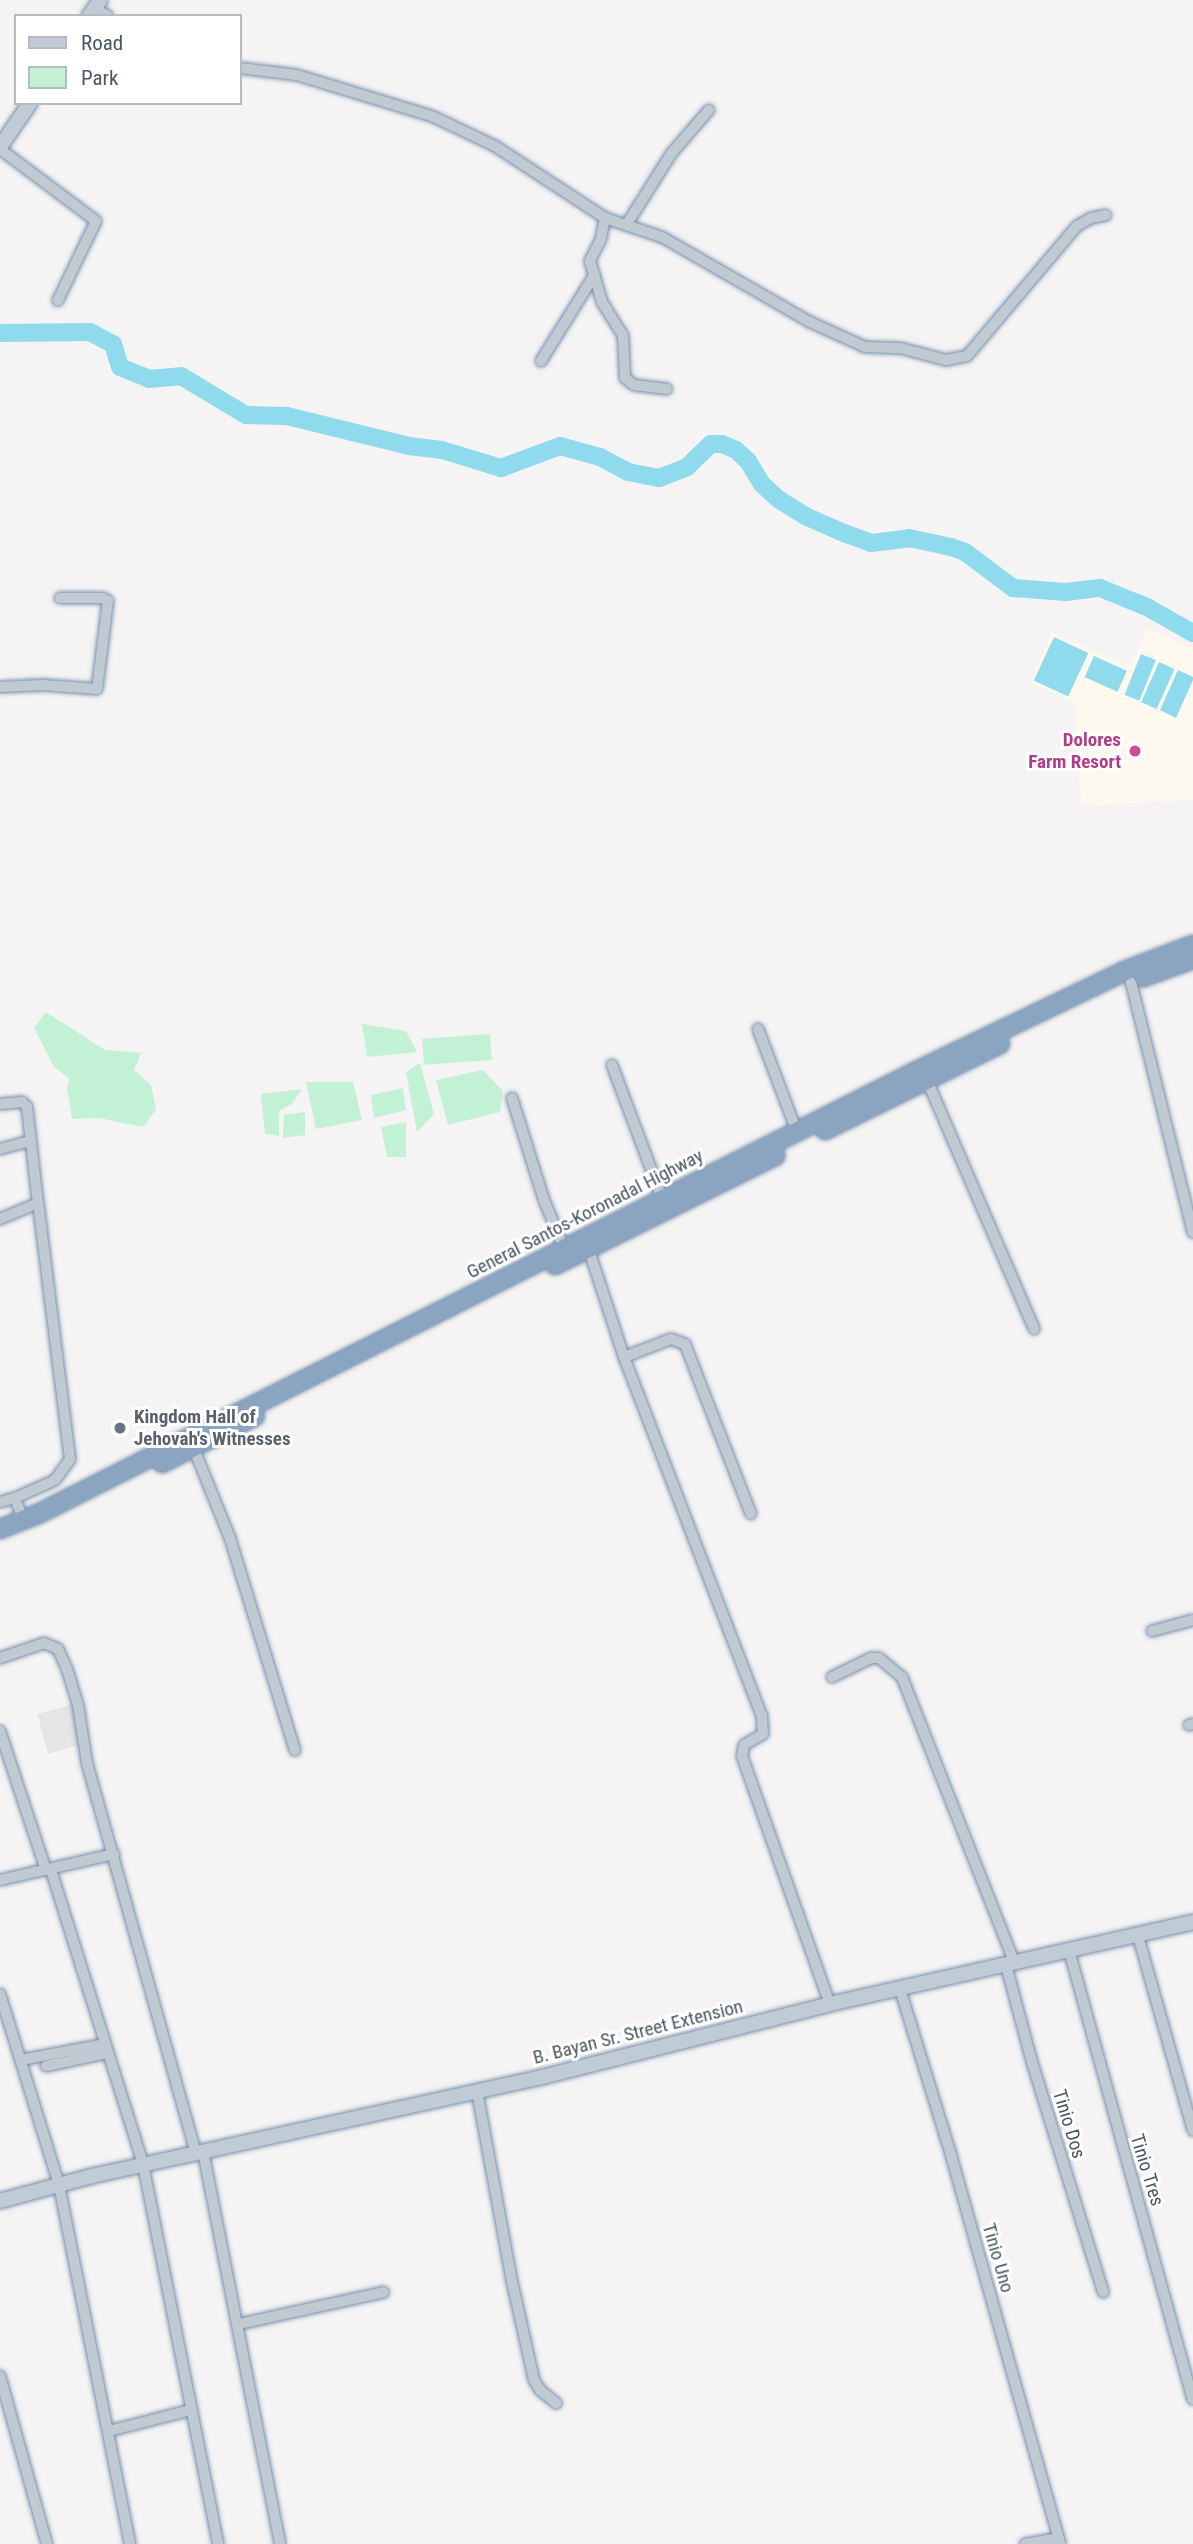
<!DOCTYPE html>
<style>
body{margin:0}
#map{position:relative;width:1193px;height:2544px;overflow:hidden;background:#f5f3f3;font-family:"Roboto Condensed",sans-serif}
div>[style]{position:absolute}
.commercial>*{inset:0;background:#fdf9ef}
.education>*{inset:0;background:#e6e4e5;transform-origin:0 0}
.green>*{inset:0;background:#c3f1d5;transform-origin:0 0}
.water>*{inset:0;background:#90daee;transform-origin:0 0}
.river>*{height:18px;margin:-9px;padding:0 9px;transform-origin:9px;border-radius:9px;background:#90daee}
.roads{filter:drop-shadow(0 0 2px #7690ad) drop-shadow(0 0 2px #7690ad)}
.street>*{height:10px;margin:-5px;padding:0 5px;transform-origin:5px;border-radius:5px;background:#c1cad2}
.secondary>*{height:14px;margin:-7px;padding:0 7px;transform-origin:7px;border-radius:7px;background:#c1cbd6}
.highway>*{height:18px;margin:-9px;padding:0 9px;transform-origin:9px;border-radius:9px;background:#8ba5c1}
.dots>*{width:19px;height:19px;translate:-50% -50%;box-sizing:border-box;border:4px solid #fff;border-radius:50%}
span{translate:-50% -50%;white-space:nowrap;text-align:center;line-height:1.15;-webkit-text-stroke:6px #fff;paint-order:stroke}
.hotel-label{font-size:19px;color:#b23c85;font-weight:700}
.right{translate:-100% -50%;text-align:right}
.street-label{font-size:19px;color:#4a5661}
.worship-label{font-size:19px;color:#5b616d;font-weight:700}
.left{translate:0 -50%;text-align:left}
.legend{position:absolute;left:14px;top:14px;width:228px;height:91px;box-sizing:border-box;background:#fff;border:2px solid #b7bbc0;margin:0;padding:9px 12px;list-style:none;font-size:21px;color:#4a5661}
.legend li{display:flex;align-items:center;gap:14px;height:35px}
.legend b{width:35px;border:2px solid #b7bbc0}
</style>
<div id="map">
<div class="commercial">
<i style="clip-path:polygon(1148px 628px,1193px 650px,1193px 800px,1081px 806px,1075px 703px,1030px 682px,1052px 633px,1129px 666px)"></i>
</div>
<div class="education">
<i style="left:75px;top:1704px;width:41px;height:39px;rotate:75deg"></i>
</div>
<div class="green">
<i style="clip-path:polygon(46px 1012px,105px 1050px,141px 1053px,134px 1070px,151px 1085px,156px 1109px,143px 1127px,99px 1118px,72px 1119px,67px 1088px,69px 1078px,54px 1067px,34px 1028px)"></i>
<i style="clip-path:polygon(362px 1024px,406px 1031px,417px 1052px,367px 1057px)"></i>
<i style="left:490px;top:1034px;width:26px;height:68px;rotate:86deg"></i>
<i style="clip-path:polygon(420px 1063px,434px 1114px,417px 1132px,406px 1072px)"></i>
<i style="clip-path:polygon(483px 1070px,503px 1091px,500px 1112px,448px 1125px,436px 1080px)"></i>
<i style="clip-path:polygon(306px 1082px,353px 1082px,362px 1120px,316px 1129px)"></i>
<i style="clip-path:polygon(403px 1088px,406px 1110px,374px 1118px,371px 1095px)"></i>
<i style="clip-path:polygon(302px 1089px,292px 1104px,279px 1111px,279px 1136px,265px 1134px,261px 1094px)"></i>
<i style="clip-path:polygon(305px 1112px,305px 1135px,283px 1138px,284px 1115px)"></i>
<i style="clip-path:polygon(406px 1122px,406px 1157px,387px 1157px,381px 1127px)"></i>
</div>
<div class="water">
<i style="left:1054px;top:637px;width:38px;height:48px;rotate:25deg"></i>
<i style="left:1141px;top:654px;width:16px;height:44px;rotate:22deg"></i>
<i style="left:1094px;top:656px;width:36px;height:23px;rotate:24deg"></i>
<i style="left:1159px;top:662px;width:17px;height:44px;rotate:24deg"></i>
<i style="clip-path:polygon(1178px 670px,1193px 677px,1193px 680px,1176px 718px,1160px 710px)"></i>
</div>
<div class="river">
<i style="left:0;top:333px;width:90px;rotate:-0.6deg"></i>
<i style="left:90px;top:332px;width:26px;rotate:28deg"></i>
<i style="left:113px;top:344px;width:24px;rotate:73deg"></i>
<i style="left:120px;top:367px;width:31px;rotate:22deg"></i>
<i style="left:149px;top:379px;width:32px;rotate:-5deg"></i>
<i style="left:181px;top:376px;width:76px;rotate:31deg"></i>
<i style="left:246px;top:415px;width:41px;rotate:1.4deg"></i>
<i style="left:287px;top:416px;width:126px;rotate:13.8deg"></i>
<i style="left:409px;top:446px;width:33px;rotate:7deg"></i>
<i style="left:442px;top:450px;width:62px;rotate:17deg"></i>
<i style="left:501px;top:468px;width:63px;rotate:-20.4deg"></i>
<i style="left:560px;top:446px;width:41px;rotate:15.4deg"></i>
<i style="left:600px;top:457px;width:32px;rotate:28deg"></i>
<i style="left:628px;top:472px;width:32px;rotate:11deg"></i>
<i style="left:659px;top:478px;width:30px;rotate:-21deg"></i>
<i style="left:687px;top:467px;width:33px;rotate:-44deg"></i>
<i style="left:711px;top:444px;width:11px"></i>
<i style="left:722px;top:444px;width:15px;rotate:23deg"></i>
<i style="left:736px;top:450px;width:16px;rotate:43deg"></i>
<i style="left:748px;top:461px;width:27px;rotate:59deg"></i>
<i style="left:762px;top:484px;width:22px;rotate:43deg"></i>
<i style="left:778px;top:499px;width:32px;rotate:32deg"></i>
<i style="left:805px;top:516px;width:43px;rotate:23.6deg"></i>
<i style="left:844px;top:533px;width:29px;rotate:20deg"></i>
<i style="left:871px;top:543px;width:38px;rotate:-7deg"></i>
<i style="left:909px;top:538px;width:43px;rotate:12.1deg"></i>
<i style="left:951px;top:547px;width:15px;rotate:20deg"></i>
<i style="left:965px;top:552px;width:60px;rotate:36.9deg"></i>
<i style="left:1013px;top:588px;width:53px;rotate:4.3deg"></i>
<i style="left:1066px;top:592px;width:34px;rotate:-7deg"></i>
<i style="left:1100px;top:588px;width:51px;rotate:22deg"></i>
<i style="left:1147px;top:607px;width:53px;rotate:29.5deg"></i>
</div>
<div class="roads">
<div class="street">
<i style="left:94px;top:8px;width:16px;rotate:30deg"></i>
<i style="left:240px;top:68px;width:57px;rotate:7deg"></i>
<i style="left:297px;top:75px;width:143px;rotate:17deg"></i>
<i style="left:434px;top:117px;width:68px;rotate:25.4deg"></i>
<i style="left:495px;top:146px;width:131px;rotate:33.2deg"></i>
<i style="left:605px;top:218px;width:60px;rotate:18.4deg"></i>
<i style="left:662px;top:237px;width:171px;rotate:29.9deg"></i>
<i style="left:810px;top:322px;width:60px;rotate:24.4deg"></i>
<i style="left:865px;top:347px;width:35px;rotate:2deg"></i>
<i style="left:900px;top:348px;width:48px;rotate:14.6deg"></i>
<i style="left:946px;top:360px;width:21px;rotate:-11deg"></i>
<i style="left:967px;top:356px;width:170px;rotate:-49.8deg"></i>
<i style="left:1077px;top:226px;width:16px;rotate:-30deg"></i>
<i style="left:1091px;top:218px;width:15px;rotate:-11deg"></i>
<i style="left:0;top:149px;width:120px;rotate:36.9deg"></i>
<i style="left:96px;top:221px;width:88px;rotate:115.7deg"></i>
<i style="left:605px;top:218px;width:21px;rotate:101deg"></i>
<i style="left:601px;top:239px;width:25px;rotate:117deg"></i>
<i style="left:590px;top:261px;width:43px;rotate:73.7deg"></i>
<i style="left:602px;top:302px;width:39px;rotate:58deg"></i>
<i style="left:623px;top:335px;width:43px;rotate:87.3deg"></i>
<i style="left:625px;top:378px;width:11px;rotate:38deg"></i>
<i style="left:634px;top:385px;width:33px;rotate:7deg"></i>
<i style="left:627px;top:224px;width:83px;rotate:-57.8deg"></i>
<i style="left:671px;top:154px;width:58px;rotate:-49.2deg"></i>
<i style="left:541px;top:361px;width:102px;rotate:-58.2deg"></i>
<i style="left:0;top:687px;width:43px;rotate:-2.7deg"></i>
<i style="left:43px;top:685px;width:54px;rotate:4.2deg"></i>
<i style="left:97px;top:689px;width:89px;rotate:-82.9deg"></i>
<i style="left:108px;top:601px;width:7px;rotate:-153deg"></i>
<i style="left:102px;top:598px;width:42px;rotate:180deg"></i>
<i style="left:1131px;top:982px;width:258px;rotate:76.1deg"></i>
<i style="left:758px;top:1029px;width:110px;rotate:69.3deg"></i>
<i style="left:612px;top:1065px;width:142px;rotate:69.4deg"></i>
<i style="left:927px;top:1080px;width:271px;rotate:66.7deg"></i>
<i style="left:512px;top:1098px;width:107px;rotate:72.6deg"></i>
<i style="left:544px;top:1200px;width:57px;rotate:67.5deg"></i>
<i style="left:0;top:1104px;width:22px;rotate:-5deg"></i>
<i style="left:22px;top:1102px;width:7px;rotate:45deg"></i>
<i style="left:27px;top:1107px;width:97px;rotate:83.5deg"></i>
<i style="left:38px;top:1203px;width:41px;rotate:157.2deg"></i>
<i style="left:0;top:1149px;width:31px;rotate:-15deg"></i>
<i style="left:588px;top:1247px;width:116px;rotate:71.9deg"></i>
<i style="left:624px;top:1357px;width:385px;rotate:69deg"></i>
<i style="left:762px;top:1716px;width:18px;rotate:87deg"></i>
<i style="left:763px;top:1734px;width:22px;rotate:150deg"></i>
<i style="left:744px;top:1745px;width:11px;rotate:100deg"></i>
<i style="left:742px;top:1756px;width:263px;rotate:70.5deg"></i>
<i style="left:624px;top:1357px;width:50px;rotate:-21deg"></i>
<i style="left:671px;top:1339px;width:15px;rotate:20deg"></i>
<i style="left:685px;top:1344px;width:182px;rotate:68.8deg"></i>
<i style="left:194px;top:1449px;width:96px;rotate:68deg"></i>
<i style="left:230px;top:1538px;width:222px;rotate:73deg"></i>
<i style="left:0;top:1502px;width:16px;rotate:-15deg"></i>
<i style="left:23px;top:1519px;width:22px;rotate:-111deg"></i>
<i style="left:15px;top:1498px;width:44px;rotate:-24.2deg"></i>
<i style="left:55px;top:1480px;width:26px;rotate:-54deg"></i>
<i style="left:70px;top:1459px;width:258px;rotate:-97.1deg"></i>
<i style="left:1152px;top:1631px;width:42px;rotate:-15deg"></i>
<i style="left:0;top:1658px;width:46px;rotate:-18.8deg"></i>
<i style="left:44px;top:1643px;width:15px;rotate:23deg"></i>
<i style="left:58px;top:1649px;width:22px;rotate:66deg"></i>
<i style="left:67px;top:1669px;width:38px;rotate:73deg"></i>
<i style="left:78px;top:1705px;width:59px;rotate:81.2deg"></i>
<i style="left:87px;top:1763px;width:406px;rotate:74.4deg"></i>
<i style="left:832px;top:1677px;width:43px;rotate:-26deg"></i>
<i style="left:871px;top:1658px;width:8px"></i>
<i style="left:879px;top:1658px;width:30px;rotate:40deg"></i>
<i style="left:902px;top:1677px;width:308px;rotate:68.5deg"></i>
<i style="left:1189px;top:1725px;width:4px;rotate:-14deg"></i>
<i style="left:0;top:1731px;width:146px;rotate:71.7deg"></i>
<i style="left:51px;top:1870px;width:308px;rotate:72.6deg"></i>
<i style="left:143px;top:2164px;width:387px;rotate:78.8deg"></i>
<i style="left:0;top:1880px;width:117px;rotate:-12.8deg"></i>
<i style="left:1138px;top:1936px;width:202px;rotate:74.2deg"></i>
<i style="left:1069px;top:1950px;width:466px;rotate:74.6deg"></i>
<i style="left:1006px;top:1965px;width:100px;rotate:75deg"></i>
<i style="left:1032px;top:2062px;width:241px;rotate:72.8deg"></i>
<i style="left:900px;top:1989px;width:174px;rotate:72.9deg"></i>
<i style="left:951px;top:2155px;width:404px;rotate:74.3deg"></i>
<i style="left:0;top:1994px;width:200px;rotate:72.8deg"></i>
<i style="left:59px;top:2185px;width:366px;rotate:78.8deg"></i>
<i style="left:21px;top:2060px;width:86px;rotate:-10.8deg"></i>
<i style="left:46px;top:2066px;width:62px;rotate:-12deg"></i>
<i style="left:477px;top:2091px;width:189px;rotate:79.6deg"></i>
<i style="left:511px;top:2277px;width:106px;rotate:77.4deg"></i>
<i style="left:534px;top:2380px;width:12px;rotate:59deg"></i>
<i style="left:540px;top:2390px;width:21px;rotate:39deg"></i>
<i style="left:203px;top:2151px;width:400px;rotate:78.9deg"></i>
<i style="left:239px;top:2324px;width:148px;rotate:-12.4deg"></i>
<i style="left:0;top:2376px;width:174px;rotate:74.4deg"></i>
<i style="left:109px;top:2431px;width:85px;rotate:-14.4deg"></i>
<i style="left:1025px;top:2544px;width:34px;rotate:-10deg"></i>
</div>
<div class="secondary">
<i style="left:89px;top:16px;width:19px;rotate:-55deg"></i>
<i style="left:0;top:147px;width:53px;rotate:-55.7deg"></i>
<i style="left:0;top:2201px;width:95px;rotate:-15.2deg"></i>
<i style="left:92px;top:2176px;width:461px;rotate:-12.4deg"></i>
<i style="left:542px;top:2077px;width:297px;rotate:-14.2deg"></i>
<i style="left:830px;top:2004px;width:372px;rotate:-12.7deg"></i>
</div>
<div class="highway">
<i style="left:1143px;top:977px;width:53px;rotate:-19.8deg"></i>
<i style="left:825px;top:1130px;width:195px;rotate:-26.2deg"></i>
<i style="left:555px;top:1265px;width:246px;rotate:-26.4deg"></i>
<i style="left:162px;top:1463px;width:104px;rotate:-26.8deg"></i>
<i style="left:0;top:1529px;width:43px;rotate:-21.8deg"></i>
<i style="left:40px;top:1513px;width:984px;rotate:-26.75deg"></i>
<i style="left:919px;top:1070px;width:229px;rotate:-25.7deg"></i>
<i style="left:1125px;top:971px;width:73px;rotate:-20.9deg"></i>
</div>
</div>
<div class="dots">
<i style="left:1135px;top:751px;background:#d1479c"></i>
<i style="left:120px;top:1428px;background:#6b7280"></i>
</div>
<div class="hotel-label">
<span class="right" style="left:1121px;top:751px">Dolores<br>Farm Resort</span>
</div>
<div class="street-label">
<span style="left:585px;top:1214px;rotate:-27deg">General Santos-Koronadal Highway</span>
<span style="left:638px;top:2032px;rotate:-14deg">B. Bayan Sr. Street Extension</span>
<span style="left:1069px;top:2124px;rotate:73deg">Tinio Dos</span>
<span style="left:1147px;top:2170px;rotate:73deg">Tinio Tres</span>
<span style="left:998px;top:2258px;rotate:74deg">Tinio Uno</span>
</div>
<div class="worship-label">
<span class="left" style="left:134px;top:1428px">Kingdom Hall of<br>Jehovah's Witnesses</span>
</div>
<ul class="legend">
<li><b style="height:9px;background:#c1cbd6"></b>Road</li>
<li><b style="height:19px;background:#c3f1d5"></b>Park</li>
</ul>
</div>
